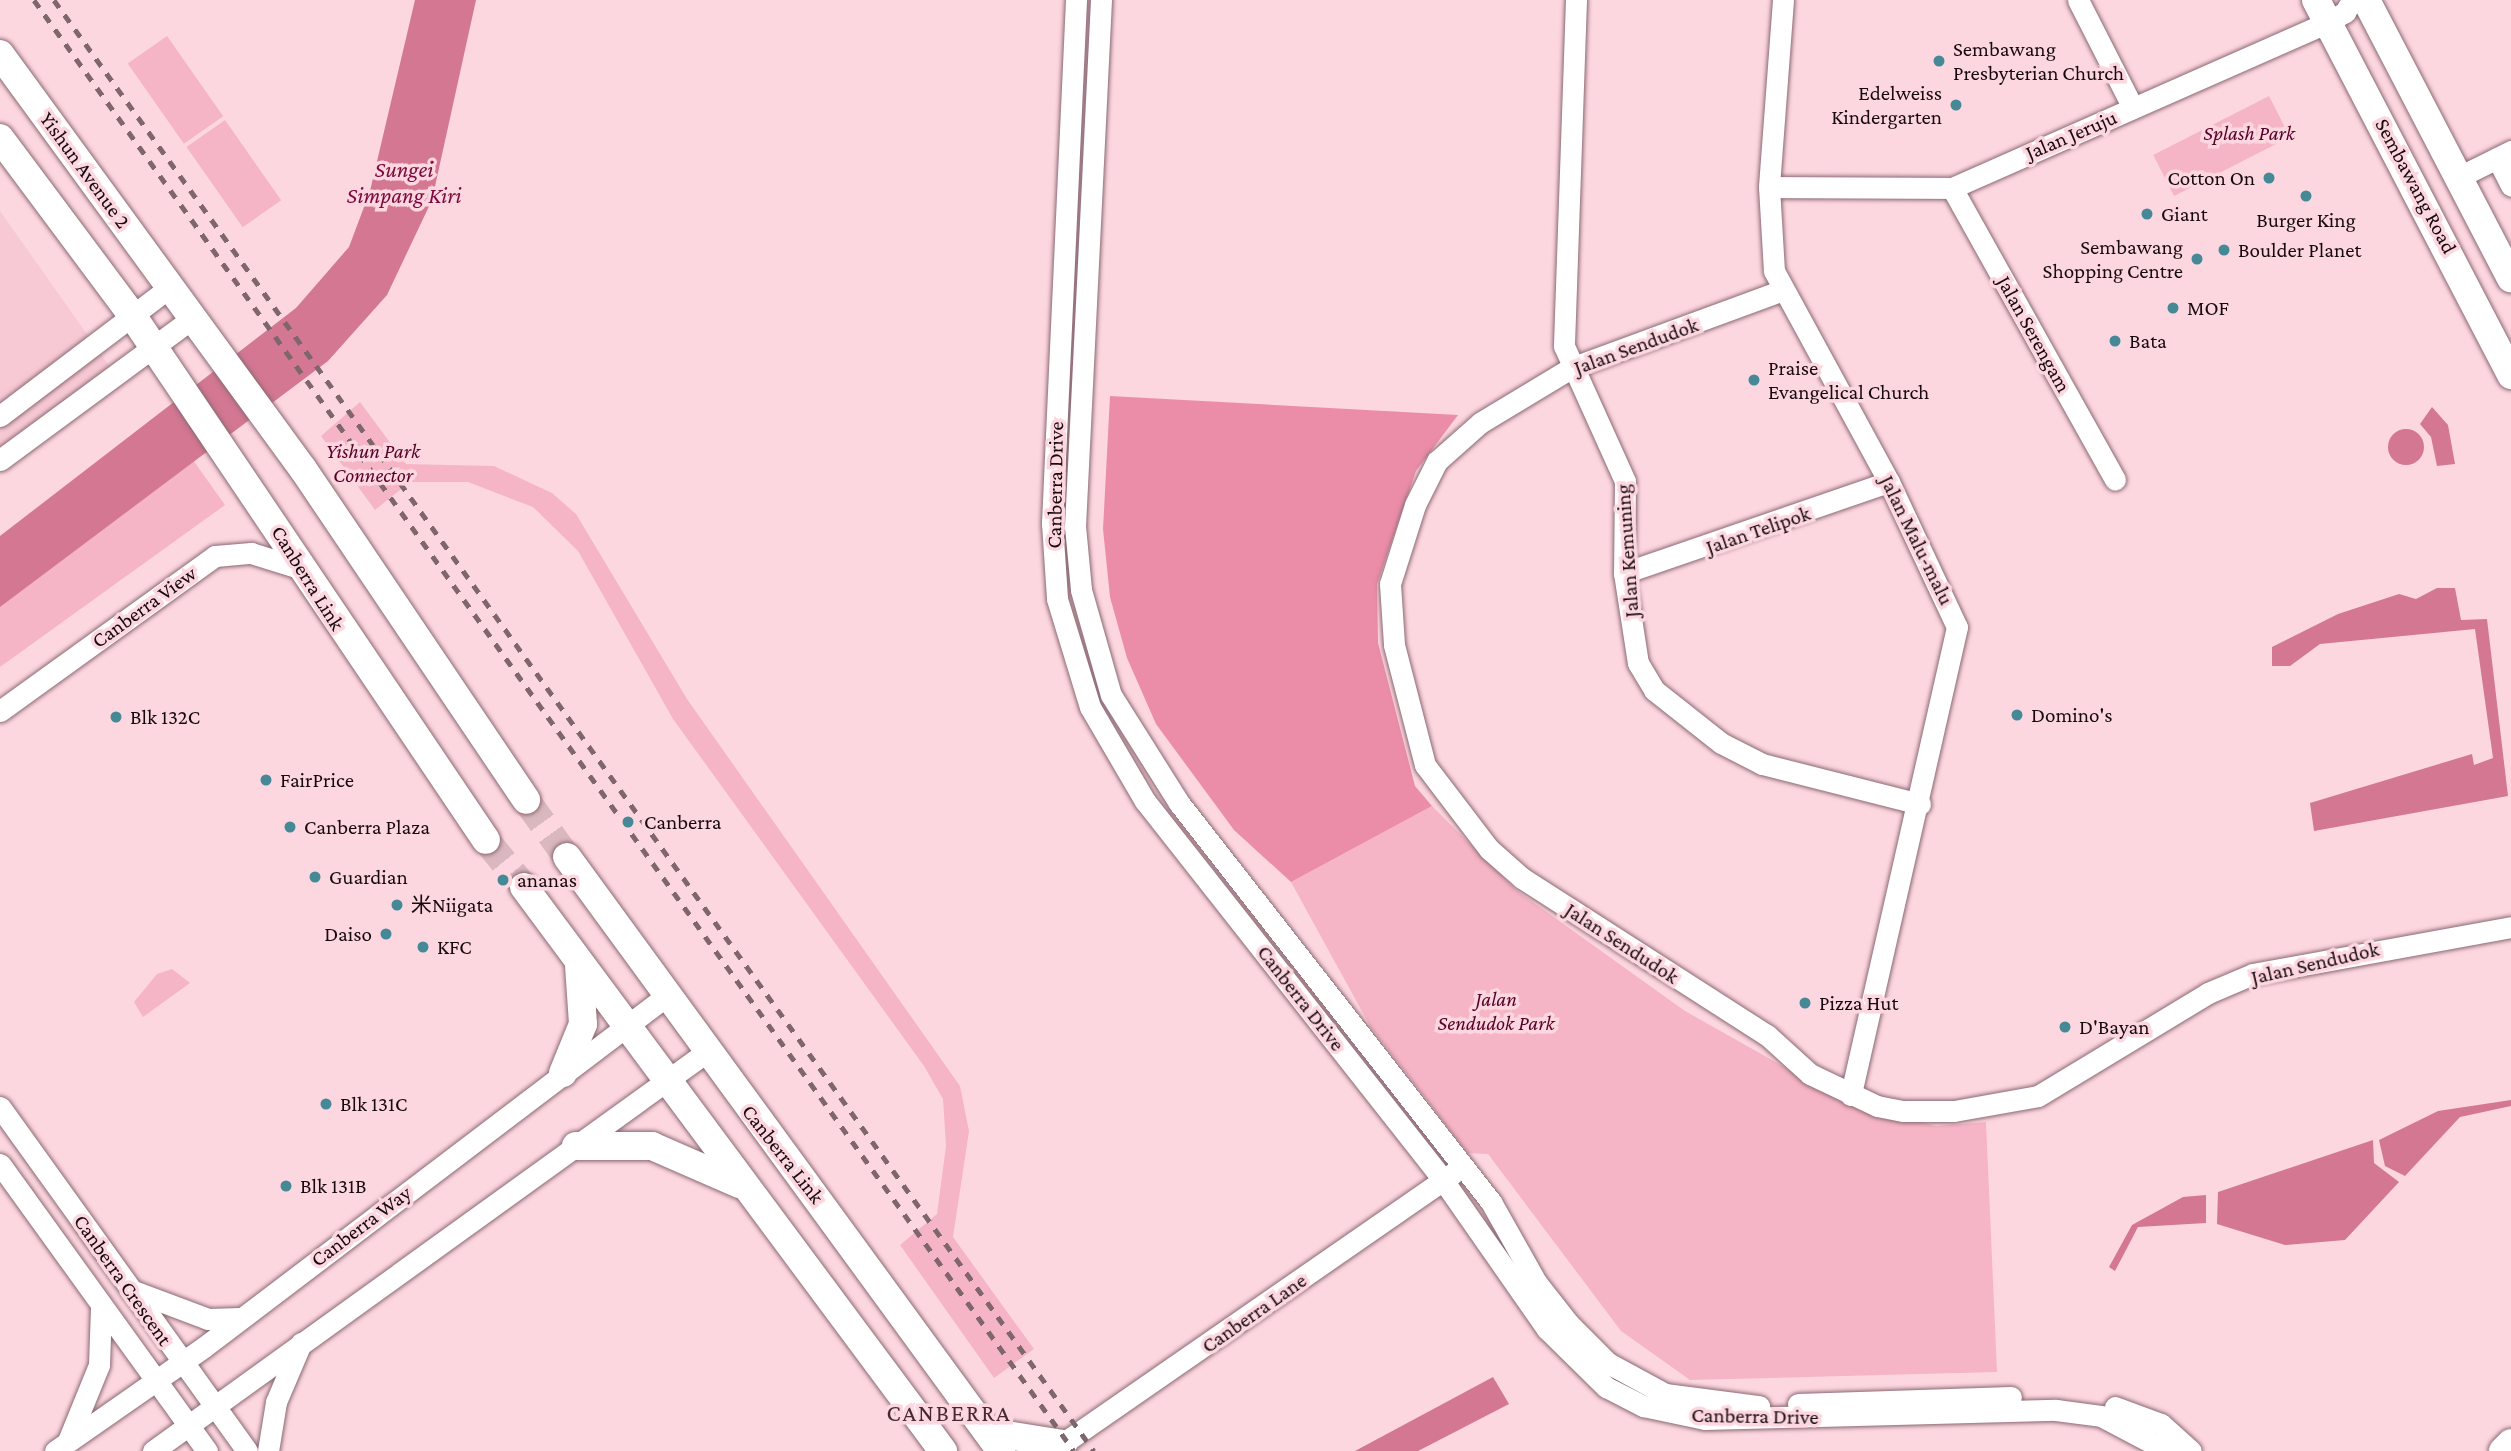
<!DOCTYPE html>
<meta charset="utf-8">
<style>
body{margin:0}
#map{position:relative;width:2511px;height:1451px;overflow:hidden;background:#fdd7e0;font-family:"Crimson Pro","Noto Sans SC",serif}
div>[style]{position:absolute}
.built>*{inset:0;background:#f7c9d4}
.green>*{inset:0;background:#f6b5c6;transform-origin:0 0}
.forest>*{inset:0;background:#eb8da8}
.water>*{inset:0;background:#d37792}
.round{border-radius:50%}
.major-tunnel>*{height:28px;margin-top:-14px;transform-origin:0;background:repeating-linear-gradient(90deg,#dab8c0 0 28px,transparent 0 42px)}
.roads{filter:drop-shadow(0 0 2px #8b6972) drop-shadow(0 0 2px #8b6972)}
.minor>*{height:21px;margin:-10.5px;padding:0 10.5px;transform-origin:10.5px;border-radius:10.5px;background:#fff}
.major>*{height:28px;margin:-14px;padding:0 14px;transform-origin:14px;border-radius:14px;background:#fff}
.rail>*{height:5px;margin-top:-2.5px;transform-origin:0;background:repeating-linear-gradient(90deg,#7e666c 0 9px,transparent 0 18px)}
.dots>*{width:19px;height:19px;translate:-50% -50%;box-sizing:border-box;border:4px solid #fdd7e0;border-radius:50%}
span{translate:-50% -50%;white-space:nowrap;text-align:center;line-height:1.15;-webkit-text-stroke:7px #fdd7e0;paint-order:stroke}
.poi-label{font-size:21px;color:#170a0e}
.left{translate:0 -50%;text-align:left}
.right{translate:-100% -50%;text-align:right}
.park-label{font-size:21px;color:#570028;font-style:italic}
.street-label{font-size:21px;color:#170a0e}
.water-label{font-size:23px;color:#7c093d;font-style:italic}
.quarter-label{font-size:24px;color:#462931;letter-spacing:2px}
</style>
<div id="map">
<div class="built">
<i style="clip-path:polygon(0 211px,118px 378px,0 463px)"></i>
</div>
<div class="green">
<i style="left:167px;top:36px;width:98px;height:48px;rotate:55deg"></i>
<i style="left:2269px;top:96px;width:46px;height:130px;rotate:63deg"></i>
<i style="left:225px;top:120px;width:98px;height:47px;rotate:55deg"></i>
<i style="clip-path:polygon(360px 402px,406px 464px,494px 466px,552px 493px,576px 514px,687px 699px,960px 1086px,969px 1131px,953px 1237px,1034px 1349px,994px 1378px,900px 1245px,937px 1214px,946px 1146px,943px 1099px,924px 1066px,673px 719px,578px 551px,533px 507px,468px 482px,410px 482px,375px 510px,321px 436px)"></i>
<i style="clip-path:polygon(176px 436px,225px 505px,0 667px,0 561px)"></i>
<i style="clip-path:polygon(1432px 806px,1516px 890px,1685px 1011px,1850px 1104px,1936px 1126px,1986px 1122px,1997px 1372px,1690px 1380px,1621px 1331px,1488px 1154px,1468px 1153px,1370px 1026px,1291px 882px)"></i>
<i style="clip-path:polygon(172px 969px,190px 983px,143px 1017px,134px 1002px,157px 974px)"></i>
</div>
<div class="forest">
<i style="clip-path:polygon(1110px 396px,1458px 415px,1416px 471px,1377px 584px,1378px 643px,1415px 786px,1432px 806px,1291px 882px,1234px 830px,1156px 724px,1127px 658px,1110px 597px,1103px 529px)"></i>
</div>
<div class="water">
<i style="clip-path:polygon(415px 0,476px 0,432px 200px,387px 295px,328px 361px,0 607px,0 536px,296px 308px,349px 247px,370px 191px)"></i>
<i style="clip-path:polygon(2432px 407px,2448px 425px,2455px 464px,2437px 466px,2431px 437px,2420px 424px)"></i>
<i class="round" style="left:2388px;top:429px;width:36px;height:36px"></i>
<i style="clip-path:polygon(2437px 588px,2455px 588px,2461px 620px,2487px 619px,2508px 796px,2314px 831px,2310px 803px,2472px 754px,2474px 765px,2493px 758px,2475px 629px,2320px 644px,2290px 666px,2272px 666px,2272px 647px,2338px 614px,2399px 594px,2416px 599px)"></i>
<i style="clip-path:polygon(2511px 1100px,2511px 1106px,2460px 1117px,2405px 1176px,2385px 1166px,2379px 1140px,2438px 1111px)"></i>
<i style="clip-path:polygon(2373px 1140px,2374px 1163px,2399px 1182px,2345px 1240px,2285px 1245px,2217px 1224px,2218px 1192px)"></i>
<i style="clip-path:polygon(2206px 1195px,2206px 1223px,2138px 1227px,2115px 1271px,2109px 1267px,2132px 1225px,2183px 1197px)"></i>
<i style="clip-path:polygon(1493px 1377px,1509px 1404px,1418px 1451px,1355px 1451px)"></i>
</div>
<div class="major-tunnel">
<i style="left:526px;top:800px;width:70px;rotate:54.3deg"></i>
<i style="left:486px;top:840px;width:60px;rotate:51deg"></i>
</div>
<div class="roads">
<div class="minor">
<i style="left:1076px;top:0;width:524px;rotate:92.63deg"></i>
<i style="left:1052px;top:523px;width:76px;rotate:86.2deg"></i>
<i style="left:1057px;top:599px;width:113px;rotate:73deg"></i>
<i style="left:1090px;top:707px;width:109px;rotate:59.7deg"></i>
<i style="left:1145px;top:801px;width:482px;rotate:51.8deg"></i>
<i style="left:1443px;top:1180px;width:182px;rotate:55.1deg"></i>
<i style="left:1547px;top:1329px;width:83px;rotate:44.5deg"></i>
<i style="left:1606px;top:1387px;width:42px;rotate:27.2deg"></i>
<i style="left:1643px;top:1406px;width:63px;rotate:11.8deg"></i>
<i style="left:1705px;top:1419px;width:351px;rotate:-1.5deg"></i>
<i style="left:2056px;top:1410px;width:45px;rotate:7.6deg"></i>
<i style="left:2101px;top:1416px;width:75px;rotate:27.9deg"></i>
<i style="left:1101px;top:0;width:527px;rotate:92.83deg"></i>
<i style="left:1075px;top:526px;width:64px;rotate:84.6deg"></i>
<i style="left:1081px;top:590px;width:109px;rotate:74.1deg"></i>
<i style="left:1111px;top:695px;width:128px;rotate:57.8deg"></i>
<i style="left:1179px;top:803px;width:507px;rotate:51.98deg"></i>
<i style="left:1491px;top:1202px;width:92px;rotate:60.6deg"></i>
<i style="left:1536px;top:1282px;width:53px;rotate:51.8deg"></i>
<i style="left:1569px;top:1324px;width:55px;rotate:45deg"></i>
<i style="left:1608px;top:1363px;width:65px;rotate:28.5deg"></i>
<i style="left:1665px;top:1394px;width:95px;rotate:7.3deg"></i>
<i style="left:1576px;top:0;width:346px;rotate:92deg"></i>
<i style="left:1564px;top:346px;width:148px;rotate:65.7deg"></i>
<i style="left:1625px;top:481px;width:92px;rotate:90.6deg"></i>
<i style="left:1624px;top:573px;width:91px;rotate:81.2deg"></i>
<i style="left:1638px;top:663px;width:31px;rotate:59deg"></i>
<i style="left:1654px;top:690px;width:85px;rotate:38.3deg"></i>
<i style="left:1721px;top:743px;width:46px;rotate:27.1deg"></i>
<i style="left:1762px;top:764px;width:163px;rotate:14.2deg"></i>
<i style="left:1783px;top:0;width:188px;rotate:94.3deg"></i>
<i style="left:1769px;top:187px;width:84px;rotate:86.6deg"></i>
<i style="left:1774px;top:271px;width:240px;rotate:61.4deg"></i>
<i style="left:1889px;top:482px;width:160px;rotate:64.9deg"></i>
<i style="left:1957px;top:627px;width:480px;rotate:102.8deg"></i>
<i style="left:2078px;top:0;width:121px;rotate:63deg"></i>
<i style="left:2497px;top:158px;width:31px;rotate:63deg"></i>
<i style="left:2459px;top:177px;width:58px;rotate:-26.6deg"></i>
<i style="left:1769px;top:187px;width:183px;rotate:0.3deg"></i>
<i style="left:1952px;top:188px;width:401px;rotate:-23.8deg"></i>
<i style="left:2319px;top:26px;width:30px;rotate:-28deg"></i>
<i style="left:2345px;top:12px;width:14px;rotate:-60deg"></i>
<i style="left:1952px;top:188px;width:334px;rotate:60.8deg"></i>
<i style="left:1783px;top:290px;width:226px;rotate:159.8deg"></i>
<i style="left:1571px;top:368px;width:106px;rotate:148.9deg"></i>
<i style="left:1480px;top:423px;width:57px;rotate:138.5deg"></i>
<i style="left:1437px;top:461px;width:49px;rotate:116.6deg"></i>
<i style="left:1415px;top:505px;width:83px;rotate:107.6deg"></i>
<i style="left:1390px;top:584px;width:61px;rotate:86.2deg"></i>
<i style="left:1394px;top:645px;width:124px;rotate:75.5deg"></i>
<i style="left:1425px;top:765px;width:106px;rotate:52.7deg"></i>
<i style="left:1489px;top:849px;width:44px;rotate:41.3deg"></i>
<i style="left:1522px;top:878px;width:291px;rotate:32.7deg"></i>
<i style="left:1767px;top:1035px;width:58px;rotate:42.2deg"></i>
<i style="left:1810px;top:1074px;width:74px;rotate:25.5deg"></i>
<i style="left:1877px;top:1106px;width:26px;rotate:11deg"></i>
<i style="left:1903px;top:1111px;width:51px"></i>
<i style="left:1954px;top:1111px;width:85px;rotate:-10.1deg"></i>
<i style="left:2038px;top:1096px;width:199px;rotate:-31.2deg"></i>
<i style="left:2208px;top:993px;width:49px;rotate:-22.9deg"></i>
<i style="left:2253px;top:974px;width:262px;rotate:-10.3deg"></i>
<i style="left:0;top:416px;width:215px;rotate:-37.2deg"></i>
<i style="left:0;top:460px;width:241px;rotate:-36.4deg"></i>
<i style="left:1624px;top:573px;width:280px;rotate:-19deg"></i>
<i style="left:0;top:711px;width:265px;rotate:-35.8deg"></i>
<i style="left:215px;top:556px;width:36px;rotate:-5deg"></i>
<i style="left:251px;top:553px;width:53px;rotate:17.4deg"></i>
<i style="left:0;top:1107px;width:423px;rotate:54.3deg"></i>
<i style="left:0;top:1164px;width:354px;rotate:54.2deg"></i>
<i style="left:131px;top:1290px;width:82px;rotate:20.6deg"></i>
<i style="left:208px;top:1319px;width:32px;rotate:-2deg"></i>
<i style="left:1798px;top:1404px;width:213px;rotate:-1.9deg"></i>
<i style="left:2115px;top:1407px;width:49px;rotate:20.3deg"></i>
<i style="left:2161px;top:1424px;width:40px;rotate:42deg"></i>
<i style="left:68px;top:1441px;width:82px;rotate:-67.8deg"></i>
<i style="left:99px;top:1365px;width:58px;rotate:-88deg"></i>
<i style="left:55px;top:1451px;width:182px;rotate:-34.9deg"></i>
<i style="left:204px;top:1347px;width:579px;rotate:-37.21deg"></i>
<i style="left:153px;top:1451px;width:681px;rotate:-35.79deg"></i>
<i style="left:268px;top:1451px;width:50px;rotate:-80.7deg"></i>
<i style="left:276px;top:1402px;width:64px;rotate:-67deg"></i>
<i style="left:1052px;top:1451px;width:488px;rotate:-34.7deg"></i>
</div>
<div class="major">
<i style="left:2316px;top:0;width:423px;rotate:62.5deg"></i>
<i style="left:2366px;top:0;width:314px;rotate:62.5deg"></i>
<i style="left:0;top:54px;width:514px;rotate:53.87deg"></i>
<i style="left:303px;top:469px;width:399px;rotate:56deg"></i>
<i style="left:0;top:138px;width:221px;rotate:53.3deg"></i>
<i style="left:132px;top:315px;width:633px;rotate:56.01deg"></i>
<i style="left:567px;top:857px;width:736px;rotate:53.85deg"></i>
<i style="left:524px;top:887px;width:703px;rotate:53.39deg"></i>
<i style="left:563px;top:1073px;width:53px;rotate:-67.8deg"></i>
<i style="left:583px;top:1024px;width:59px;rotate:-93.9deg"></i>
<i style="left:576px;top:1146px;width:76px"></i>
<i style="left:652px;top:1146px;width:95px;rotate:23.6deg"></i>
<i style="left:988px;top:1432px;width:76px;rotate:9.1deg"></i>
<i style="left:1063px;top:1444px;width:8px;rotate:113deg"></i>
<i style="left:2503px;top:1451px;width:11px;rotate:-45deg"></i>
</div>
</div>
<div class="rail">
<i style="left:34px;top:0;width:1785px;rotate:54.37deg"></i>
<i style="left:54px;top:0;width:1785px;rotate:54.37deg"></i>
</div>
<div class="dots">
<i style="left:1939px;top:61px;background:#458997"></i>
<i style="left:1956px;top:105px;background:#458997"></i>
<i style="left:2269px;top:178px;background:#458997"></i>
<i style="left:2306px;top:196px;background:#458997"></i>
<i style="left:2147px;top:214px;background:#458997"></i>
<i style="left:2224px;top:250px;background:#458997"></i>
<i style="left:2197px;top:259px;background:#458997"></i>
<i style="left:2173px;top:308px;background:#458997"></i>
<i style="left:2115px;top:341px;background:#458997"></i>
<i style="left:1754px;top:380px;background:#458997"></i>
<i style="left:2017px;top:715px;background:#458997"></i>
<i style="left:116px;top:717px;background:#458997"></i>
<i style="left:266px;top:780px;background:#458997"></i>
<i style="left:628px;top:822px;background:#458997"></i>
<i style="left:290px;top:827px;background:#458997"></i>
<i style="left:315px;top:877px;background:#458997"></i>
<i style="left:503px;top:880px;background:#458997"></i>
<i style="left:397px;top:905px;background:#458997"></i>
<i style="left:386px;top:934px;background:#458997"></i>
<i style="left:423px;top:947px;background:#458997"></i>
<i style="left:1805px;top:1003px;background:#458997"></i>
<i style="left:2065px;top:1027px;background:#458997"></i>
<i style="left:326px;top:1104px;background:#458997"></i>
<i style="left:286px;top:1186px;background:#458997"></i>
</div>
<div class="poi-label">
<span class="left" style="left:1953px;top:61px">Sembawang<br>Presbyterian Church</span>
<span class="right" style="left:1942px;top:105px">Edelweiss<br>Kindergarten</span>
<span class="right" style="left:2255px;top:178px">Cotton On</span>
<span class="left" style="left:2161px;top:214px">Giant</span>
<span style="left:2306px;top:220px">Burger King</span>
<span class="right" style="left:2183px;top:259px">Sembawang<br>Shopping Centre</span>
<span class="left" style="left:2238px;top:250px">Boulder Planet</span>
<span class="left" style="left:2187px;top:308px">MOF</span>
<span class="left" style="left:2129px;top:341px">Bata</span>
<span class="left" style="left:1768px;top:380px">Praise<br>Evangelical Church</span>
<span class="left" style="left:2031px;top:715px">Domino's</span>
<span class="left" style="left:130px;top:717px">Blk 132C</span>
<span class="left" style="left:280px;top:780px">FairPrice</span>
<span class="left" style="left:644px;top:822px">Canberra</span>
<span class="left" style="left:304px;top:827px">Canberra Plaza</span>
<span class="left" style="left:329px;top:877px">Guardian</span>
<span class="left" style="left:517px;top:880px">ananas</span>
<span class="left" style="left:411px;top:905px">米Niigata</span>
<span class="right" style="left:372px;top:934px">Daiso</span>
<span class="left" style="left:437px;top:947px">KFC</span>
<span class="left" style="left:1819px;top:1003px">Pizza Hut</span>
<span class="left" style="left:2079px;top:1027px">D'Bayan</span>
<span class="left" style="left:340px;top:1104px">Blk 131C</span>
<span class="left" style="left:300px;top:1186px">Blk 131B</span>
</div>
<div class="park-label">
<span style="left:2249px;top:133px">Splash Park</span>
<span style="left:373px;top:463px">Yishun Park<br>Connector</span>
<span style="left:1496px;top:1011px">Jalan<br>Sendudok Park</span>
</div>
<div class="street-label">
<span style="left:2071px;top:135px;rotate:-23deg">Jalan Jeruju</span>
<span style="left:85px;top:170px;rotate:54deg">Yishun Avenue 2</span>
<span style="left:2416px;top:186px;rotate:62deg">Sembawang Road</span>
<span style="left:2034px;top:334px;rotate:61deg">Jalan Serengam</span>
<span style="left:1636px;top:346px;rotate:-20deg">Jalan Sendudok</span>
<span style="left:1055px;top:485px;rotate:-89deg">Canberra Drive</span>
<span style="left:1758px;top:530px;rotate:-19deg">Jalan Telipok</span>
<span style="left:1917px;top:540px;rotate:64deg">Jalan Malu-malu</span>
<span style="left:1627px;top:551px;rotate:-94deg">Jalan Kemuning</span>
<span style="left:308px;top:578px;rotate:58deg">Canberra Link</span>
<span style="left:144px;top:607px;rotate:-36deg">Canberra View</span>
<span style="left:1622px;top:943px;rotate:33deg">Jalan Sendudok</span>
<span style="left:2315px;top:963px;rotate:-13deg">Jalan Sendudok</span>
<span style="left:1301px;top:998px;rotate:52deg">Canberra Drive</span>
<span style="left:783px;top:1154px;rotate:52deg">Canberra Link</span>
<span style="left:361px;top:1226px;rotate:-37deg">Canberra Way</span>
<span style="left:123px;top:1280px;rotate:55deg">Canberra Crescent</span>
<span style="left:1254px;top:1313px;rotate:-35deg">Canberra Lane</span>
<span style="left:1755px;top:1416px;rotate:1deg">Canberra Drive</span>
</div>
<div class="water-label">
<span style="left:404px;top:182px">Sungei<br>Simpang Kiri</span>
</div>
<div class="quarter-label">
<span style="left:949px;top:1413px">CANBERRA</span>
</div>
</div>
